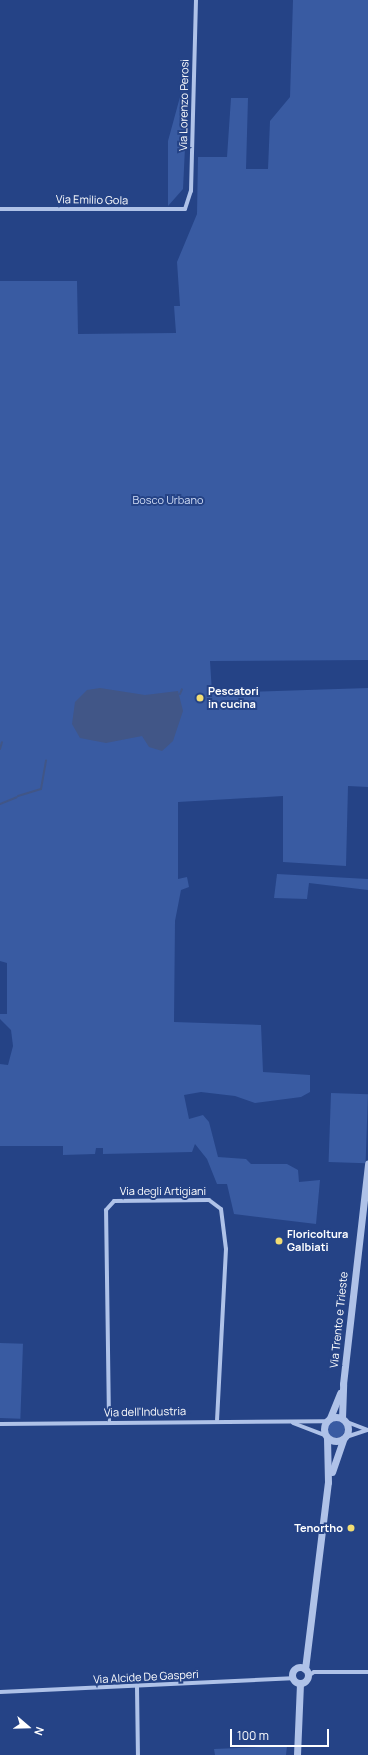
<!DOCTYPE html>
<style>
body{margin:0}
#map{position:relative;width:368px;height:1755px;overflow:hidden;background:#254386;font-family:Manrope,sans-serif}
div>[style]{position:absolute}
.green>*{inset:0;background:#395ba2;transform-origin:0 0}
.round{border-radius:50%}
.water>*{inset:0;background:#415687}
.stream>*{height:2px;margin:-1px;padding:0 1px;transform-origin:1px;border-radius:1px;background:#415687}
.minor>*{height:4px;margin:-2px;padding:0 2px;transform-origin:2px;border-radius:2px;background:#afc2e8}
.tertiary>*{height:7px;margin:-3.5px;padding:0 3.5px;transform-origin:3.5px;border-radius:3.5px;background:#afc2e8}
.tertiary>.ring{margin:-3.5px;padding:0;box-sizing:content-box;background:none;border:7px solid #afc2e8;border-radius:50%}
.dots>*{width:11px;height:11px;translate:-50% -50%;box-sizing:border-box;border:2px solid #254386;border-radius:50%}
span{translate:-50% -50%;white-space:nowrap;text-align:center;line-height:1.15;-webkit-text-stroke:4px #254386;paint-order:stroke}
.street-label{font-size:11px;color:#fff}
.park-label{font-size:11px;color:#d3dff7}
.poi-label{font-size:11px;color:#fff;font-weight:700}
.left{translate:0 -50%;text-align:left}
.right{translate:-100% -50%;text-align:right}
.north{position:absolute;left:8px;top:1707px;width:40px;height:40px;-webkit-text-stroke:3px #254386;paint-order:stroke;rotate:110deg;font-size:11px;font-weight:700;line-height:16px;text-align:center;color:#fff}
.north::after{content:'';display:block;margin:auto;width:14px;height:18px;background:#fff;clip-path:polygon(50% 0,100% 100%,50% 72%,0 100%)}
.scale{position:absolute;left:230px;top:1729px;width:99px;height:18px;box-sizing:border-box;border:2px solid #fff;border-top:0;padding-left:5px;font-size:12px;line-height:14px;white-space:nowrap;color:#fff;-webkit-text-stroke:3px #254386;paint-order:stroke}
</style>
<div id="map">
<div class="green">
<i style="clip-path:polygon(293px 0,368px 0,368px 660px,210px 661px,212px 693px,368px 688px,368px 787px,348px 786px,346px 866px,283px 862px,283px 796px,178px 802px,178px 879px,187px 877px,189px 887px,181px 890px,175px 921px,174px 1022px,261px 1025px,263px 1072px,310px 1075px,310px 1092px,301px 1097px,255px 1103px,235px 1096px,201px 1092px,184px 1095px,189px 1119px,203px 1115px,209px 1122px,218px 1157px,246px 1159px,251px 1164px,287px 1164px,298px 1170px,299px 1182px,320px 1180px,316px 1224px,234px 1214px,227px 1184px,217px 1184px,207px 1159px,195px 1144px,192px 1152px,103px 1154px,103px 1148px,96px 1148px,95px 1154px,63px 1155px,63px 1146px,0 1146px,0 1064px,8px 1065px,13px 1046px,11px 1030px,0 1019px,0 1014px,7px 1014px,7px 963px,0 961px,0 281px,77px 281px,78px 334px,176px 333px,174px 306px,180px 306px,177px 262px,197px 214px,198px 157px,227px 157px,231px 98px,248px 98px,246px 169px,268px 169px,270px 121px,290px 97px)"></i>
<i style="clip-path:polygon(189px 64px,183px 189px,168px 206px,168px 141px)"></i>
<i style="clip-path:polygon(277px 874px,368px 879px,368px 890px,309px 883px,307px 899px,274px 898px)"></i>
<i style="left:331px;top:1093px;width:37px;height:69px;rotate:2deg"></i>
<i style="left:0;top:1343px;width:23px;height:75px;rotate:2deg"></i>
<i class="round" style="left:327px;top:1420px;width:18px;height:18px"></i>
<i style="clip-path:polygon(287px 1746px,286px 1755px,215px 1755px,214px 1749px)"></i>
</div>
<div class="water">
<i style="clip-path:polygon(100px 688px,145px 695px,178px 691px,183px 711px,173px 741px,162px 751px,149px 747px,142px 736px,106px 743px,80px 738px,72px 724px,75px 702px,87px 690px)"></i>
</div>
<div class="stream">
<i style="left:180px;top:694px;width:5px;rotate:-68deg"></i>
<i style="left:0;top:749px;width:7px;rotate:-74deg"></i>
<i style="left:18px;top:796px;width:24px;rotate:-17deg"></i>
<i style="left:41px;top:789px;width:29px;rotate:-80deg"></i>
<i style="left:0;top:804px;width:18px;rotate:-22deg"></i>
</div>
<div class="minor">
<i style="left:0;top:209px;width:185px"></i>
<i style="left:185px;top:209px;width:19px;rotate:-72deg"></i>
<i style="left:191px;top:191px;width:191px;rotate:-88.5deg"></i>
<i style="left:109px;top:1421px;width:211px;rotate:-90.8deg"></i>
<i style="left:106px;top:1210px;width:12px;rotate:-48deg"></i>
<i style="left:114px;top:1201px;width:95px;rotate:-0.6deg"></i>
<i style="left:209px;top:1200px;width:15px;rotate:37deg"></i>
<i style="left:221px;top:1209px;width:40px;rotate:82.9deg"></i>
<i style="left:226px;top:1249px;width:171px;rotate:93deg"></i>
<i style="left:347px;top:1422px;width:22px;rotate:21deg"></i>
<i style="left:293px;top:1423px;width:34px;rotate:21deg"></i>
<i style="left:0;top:1424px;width:327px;rotate:-0.5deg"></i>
<i style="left:346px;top:1437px;width:22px;rotate:-18deg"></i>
<i style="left:308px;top:1676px;width:7px;rotate:-34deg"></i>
<i style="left:314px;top:1672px;width:54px"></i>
<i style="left:137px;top:1687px;width:68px;rotate:89.2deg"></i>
<i style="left:0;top:1692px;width:292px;rotate:-2.7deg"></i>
</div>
<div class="tertiary">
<i class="ring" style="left:324px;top:1417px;width:17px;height:17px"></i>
<i style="left:330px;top:1418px;width:27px;rotate:-68deg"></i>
<i style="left:342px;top:1418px;width:34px;rotate:-88deg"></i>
<i style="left:343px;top:1384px;width:222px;rotate:-83.5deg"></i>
<i style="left:332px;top:1472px;width:34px;rotate:-71deg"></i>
<i class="ring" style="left:292px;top:1667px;width:9px;height:9px"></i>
<i style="left:305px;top:1669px;width:188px;rotate:-83deg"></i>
<i style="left:328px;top:1482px;width:44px;rotate:-91.3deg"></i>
<i style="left:297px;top:1755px;width:71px;rotate:-87.6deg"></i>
</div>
<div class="dots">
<i style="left:200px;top:698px;background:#f2dd73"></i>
<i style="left:279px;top:1241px;background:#f2dd73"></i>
<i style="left:351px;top:1528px;background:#f2dd73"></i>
</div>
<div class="street-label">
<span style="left:184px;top:105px;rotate:-89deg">Via Lorenzo Perosi</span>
<span style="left:92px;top:200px;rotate:1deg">Via Emilio Gola</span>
<span style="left:163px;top:1191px">Via degli Artigiani</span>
<span style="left:339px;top:1320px;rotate:-84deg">Via Trento e Trieste</span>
<span style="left:145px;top:1412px;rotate:-1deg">Via dell'Industria</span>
<span style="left:146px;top:1677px;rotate:-3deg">Via Alcide De Gasperi</span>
</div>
<div class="park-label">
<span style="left:168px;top:500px">Bosco Urbano</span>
</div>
<div class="poi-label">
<span class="left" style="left:208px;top:698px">Pescatori<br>in cucina</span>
<span class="left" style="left:287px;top:1241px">Floricoltura<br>Galbiati</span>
<span class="right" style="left:343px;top:1528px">Tenortho</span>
</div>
<div class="north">N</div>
<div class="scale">100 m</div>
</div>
